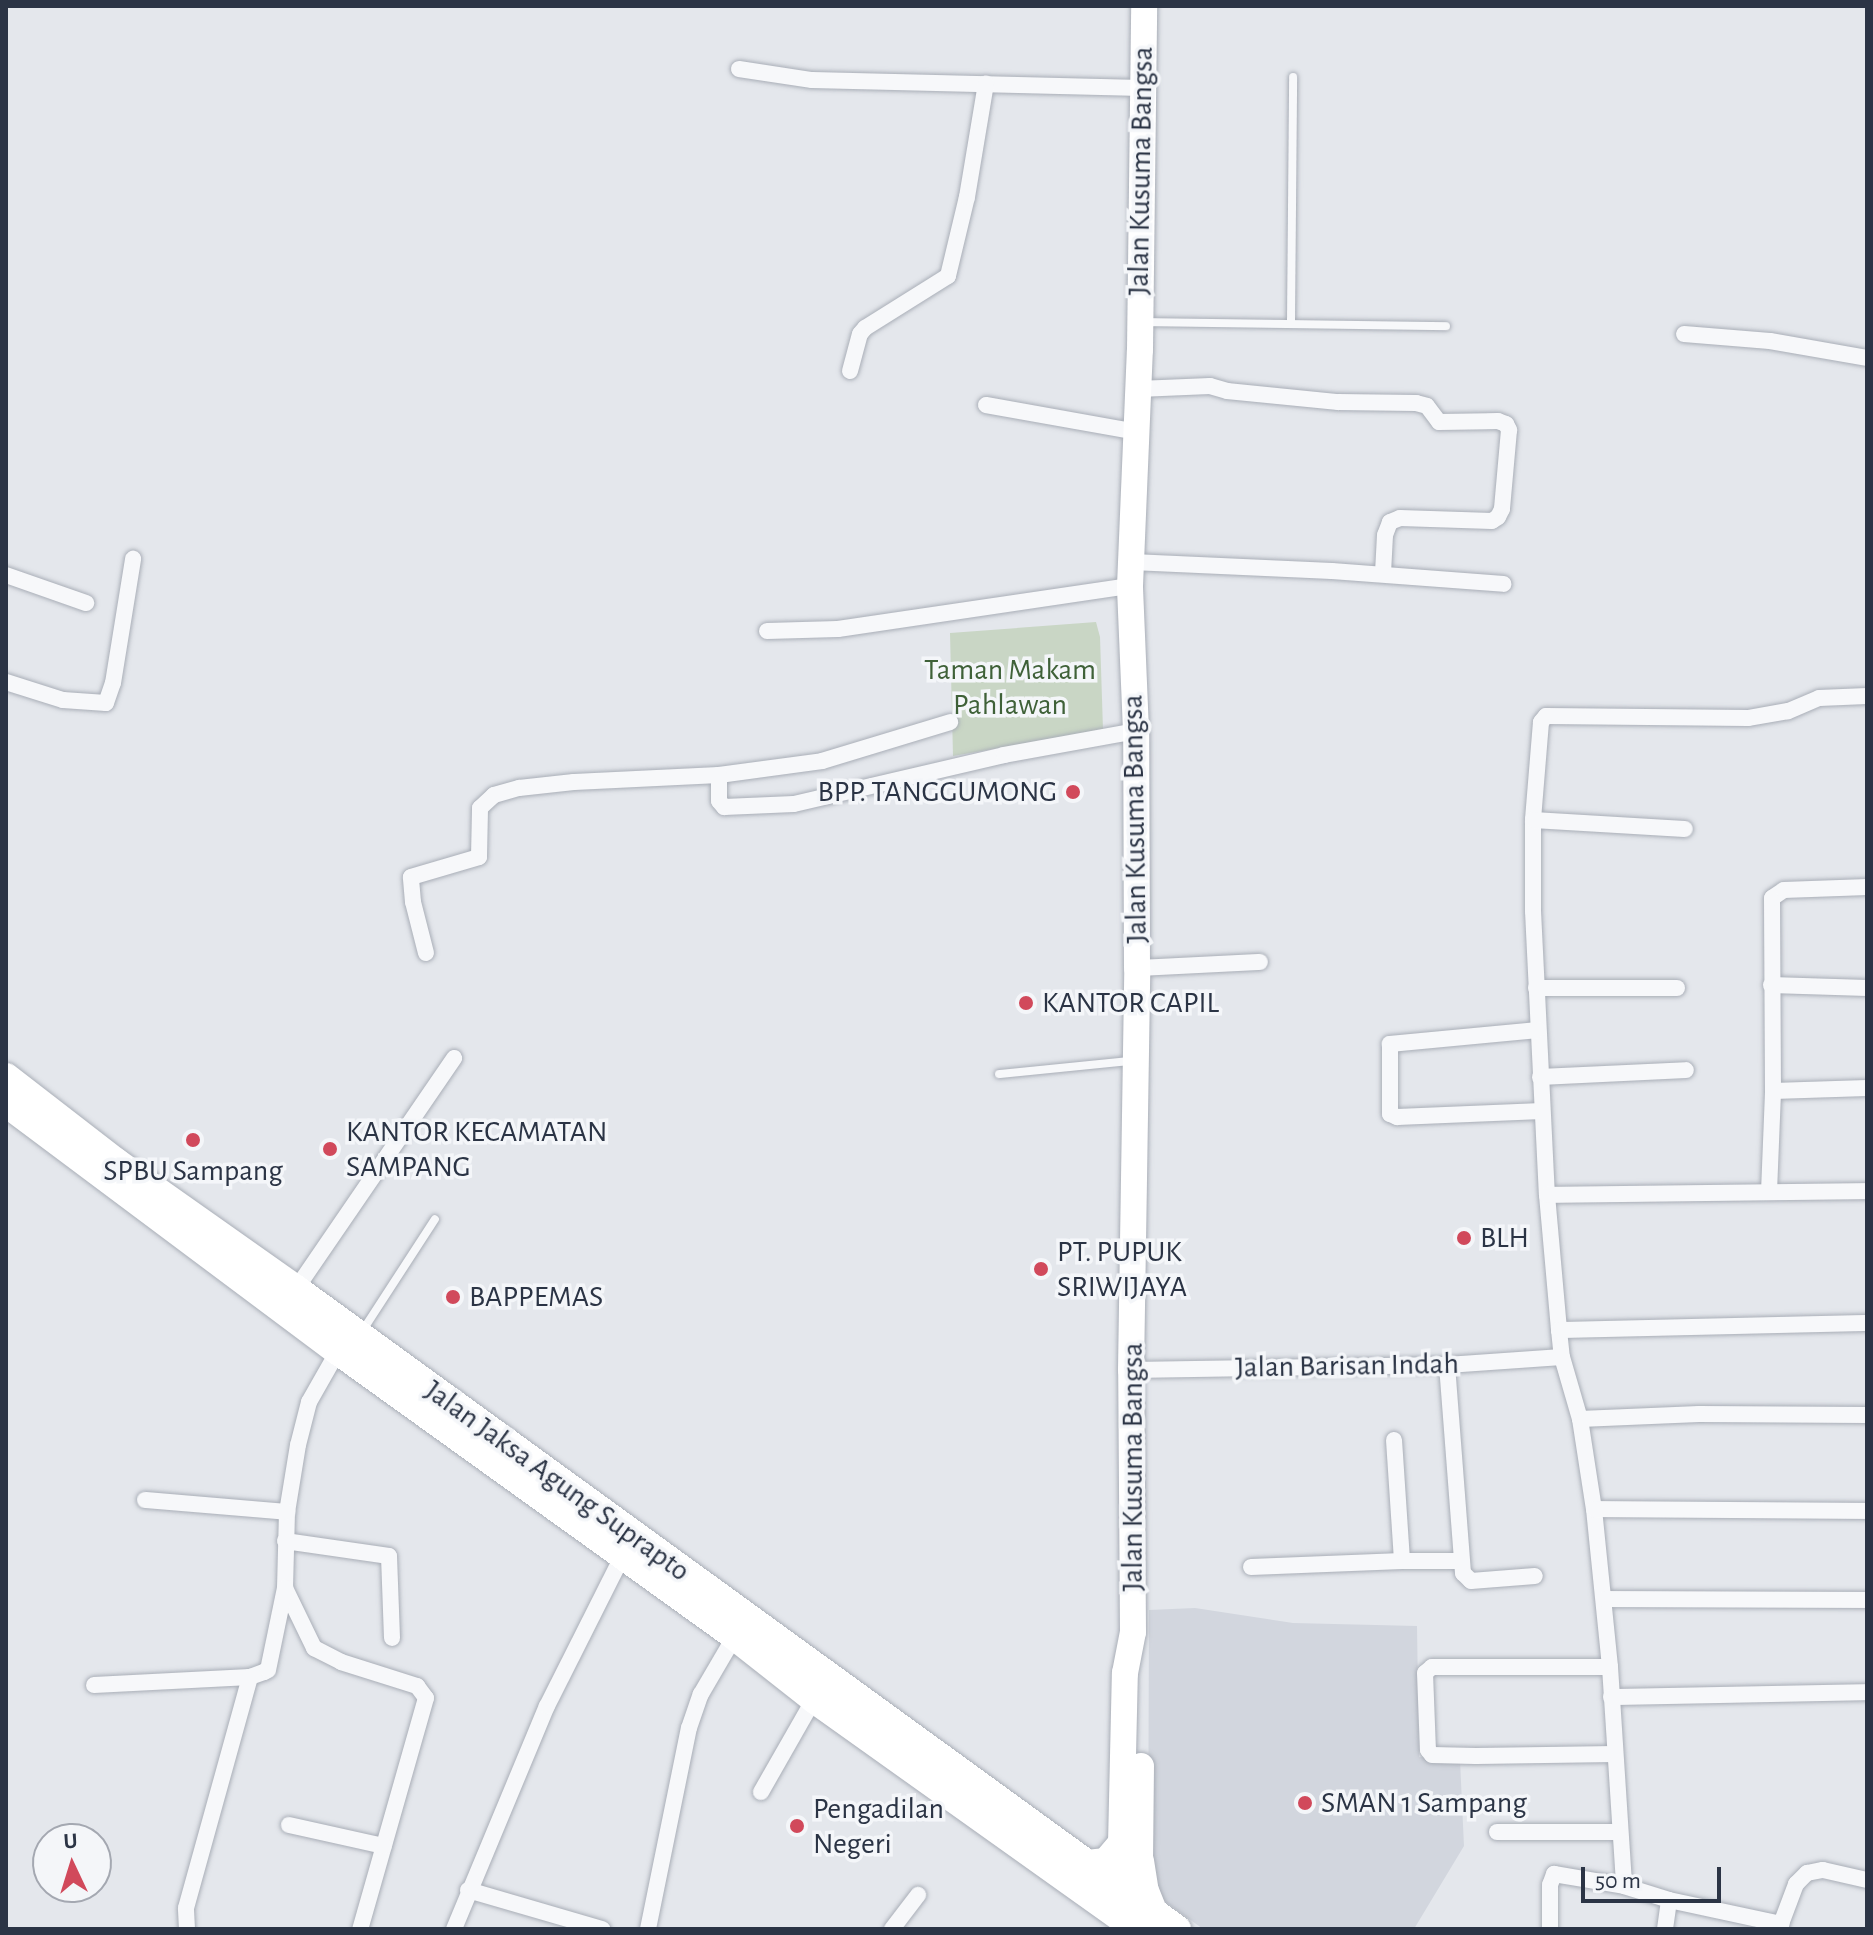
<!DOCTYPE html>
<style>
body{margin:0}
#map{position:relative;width:1873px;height:1935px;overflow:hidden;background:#e4e7ec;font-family:"Alegreya Sans",sans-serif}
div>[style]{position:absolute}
.built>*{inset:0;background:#d2d6de}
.green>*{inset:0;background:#c9d6c5}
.roads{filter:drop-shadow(0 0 2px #a9aeb7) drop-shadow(0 0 2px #a9aeb7)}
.service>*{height:8px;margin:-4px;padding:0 4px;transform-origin:4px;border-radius:4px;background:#f7f8fa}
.minor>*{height:16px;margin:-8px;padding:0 8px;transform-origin:8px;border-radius:8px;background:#f7f8fa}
.primary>*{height:26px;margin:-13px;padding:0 13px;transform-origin:13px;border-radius:13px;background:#fff}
.trunk>*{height:28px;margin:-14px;padding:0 14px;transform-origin:14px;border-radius:14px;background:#fff}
.dots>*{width:22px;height:22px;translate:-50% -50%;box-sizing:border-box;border:4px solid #f4f6f9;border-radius:50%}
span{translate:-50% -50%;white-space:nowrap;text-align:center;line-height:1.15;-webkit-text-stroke:7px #f4f6f9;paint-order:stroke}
.street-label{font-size:30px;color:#2b3445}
.park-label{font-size:30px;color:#3f6138}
.poi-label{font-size:30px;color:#2b3445}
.right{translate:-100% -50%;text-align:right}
.left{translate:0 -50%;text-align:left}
.frame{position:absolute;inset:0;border:8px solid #2b3445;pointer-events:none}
.north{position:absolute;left:32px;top:1823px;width:80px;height:80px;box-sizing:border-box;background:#f4f6f9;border:2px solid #a4a8b1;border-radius:50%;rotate:356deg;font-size:22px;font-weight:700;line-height:32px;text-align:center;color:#2b3445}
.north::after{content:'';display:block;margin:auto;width:28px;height:36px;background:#d1495b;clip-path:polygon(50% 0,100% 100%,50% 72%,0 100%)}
.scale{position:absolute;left:1581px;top:1867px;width:140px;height:36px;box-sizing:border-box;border:4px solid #2b3445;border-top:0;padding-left:10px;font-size:24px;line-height:28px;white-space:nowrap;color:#2b3445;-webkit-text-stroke:6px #f4f6f9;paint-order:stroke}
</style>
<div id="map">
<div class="built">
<div style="clip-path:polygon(1195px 1608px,1293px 1623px,1417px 1626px,1419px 1757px,1460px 1760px,1464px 1846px,1414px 1929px,1203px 1929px,1148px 1889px,1149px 1610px)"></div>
</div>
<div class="green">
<div style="clip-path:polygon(1096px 622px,1100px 637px,1103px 730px,953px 756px,950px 633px)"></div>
</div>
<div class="roads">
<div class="service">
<div style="left:1143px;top:322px;width:303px;rotate:0.8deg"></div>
<div style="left:1291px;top:322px;width:245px;rotate:-89.5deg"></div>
<div style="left:999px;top:1074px;width:132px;rotate:-5.7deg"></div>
<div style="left:363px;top:1330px;width:132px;rotate:-57deg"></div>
</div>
<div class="minor">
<div style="left:739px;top:69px;width:74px;rotate:8.6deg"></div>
<div style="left:812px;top:80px;width:330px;rotate:1.4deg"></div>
<div style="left:1684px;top:334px;width:86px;rotate:4.7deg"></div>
<div style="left:1770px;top:341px;width:98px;rotate:9.9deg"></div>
<div style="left:850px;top:371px;width:38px;rotate:-75deg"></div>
<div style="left:860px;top:334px;width:8px;rotate:-50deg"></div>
<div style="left:865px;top:328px;width:98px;rotate:-32.1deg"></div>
<div style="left:948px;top:276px;width:81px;rotate:-76.5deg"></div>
<div style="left:967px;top:197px;width:115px;rotate:-80.5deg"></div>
<div style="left:1138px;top:389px;width:72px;rotate:-2.4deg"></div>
<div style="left:1210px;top:386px;width:18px;rotate:16deg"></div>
<div style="left:1227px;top:391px;width:112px;rotate:5.7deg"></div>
<div style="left:1338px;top:402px;width:78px;rotate:0.7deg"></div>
<div style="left:1416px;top:403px;width:11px;rotate:15deg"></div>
<div style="left:1427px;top:406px;width:20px;rotate:53deg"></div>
<div style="left:1439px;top:422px;width:59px;rotate:-1deg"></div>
<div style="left:1498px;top:421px;width:9px;rotate:21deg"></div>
<div style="left:1506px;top:424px;width:7px;rotate:63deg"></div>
<div style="left:1509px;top:430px;width:79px;rotate:95.1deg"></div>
<div style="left:1502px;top:509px;width:9px;rotate:117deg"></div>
<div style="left:1498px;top:517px;width:7px;rotate:146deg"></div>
<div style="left:1492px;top:521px;width:92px;rotate:-178.1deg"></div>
<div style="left:1400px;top:518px;width:11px;rotate:158deg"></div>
<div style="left:1390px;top:522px;width:14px;rotate:111deg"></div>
<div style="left:1385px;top:535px;width:39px;rotate:93deg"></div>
<div style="left:986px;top:405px;width:153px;rotate:10.1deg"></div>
<div style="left:1132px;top:562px;width:200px;rotate:2.6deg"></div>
<div style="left:1332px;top:571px;width:172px;rotate:4.3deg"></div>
<div style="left:6px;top:575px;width:85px;rotate:19.3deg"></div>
<div style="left:767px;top:631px;width:71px;rotate:-1.6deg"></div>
<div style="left:838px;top:629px;width:295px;rotate:-8.4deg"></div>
<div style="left:6px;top:682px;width:60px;rotate:17.5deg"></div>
<div style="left:63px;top:700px;width:43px;rotate:4deg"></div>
<div style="left:106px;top:703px;width:21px;rotate:-71deg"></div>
<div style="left:113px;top:683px;width:126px;rotate:-80.8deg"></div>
<div style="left:1867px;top:696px;width:48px;rotate:177.6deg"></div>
<div style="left:1819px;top:698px;width:34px;rotate:157deg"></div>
<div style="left:1788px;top:711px;width:41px;rotate:170.1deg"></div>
<div style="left:1748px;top:718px;width:202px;rotate:-179.4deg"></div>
<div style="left:1546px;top:716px;width:8px;rotate:130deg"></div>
<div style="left:1541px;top:722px;width:98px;rotate:94.7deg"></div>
<div style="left:1533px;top:820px;width:91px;rotate:90deg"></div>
<div style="left:1533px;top:911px;width:284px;rotate:87.2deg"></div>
<div style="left:1547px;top:1195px;width:136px;rotate:84.9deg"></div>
<div style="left:1559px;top:1330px;width:27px;rotate:84deg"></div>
<div style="left:1562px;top:1357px;width:65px;rotate:73.8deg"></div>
<div style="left:1580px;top:1419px;width:91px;rotate:81.2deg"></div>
<div style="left:1594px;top:1509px;width:159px;rotate:84.2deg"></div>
<div style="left:1610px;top:1667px;width:219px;rotate:86.3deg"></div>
<div style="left:1624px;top:1886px;width:47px;rotate:17.3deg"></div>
<div style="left:1669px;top:1900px;width:115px;rotate:12.1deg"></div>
<div style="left:1781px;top:1924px;width:43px;rotate:-69.4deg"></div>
<div style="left:1796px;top:1884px;width:16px;rotate:-45deg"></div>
<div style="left:1807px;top:1873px;width:16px;rotate:-11deg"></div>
<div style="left:1823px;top:1870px;width:45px;rotate:12.8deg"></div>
<div style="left:719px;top:775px;width:104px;rotate:-7.7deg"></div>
<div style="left:822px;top:761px;width:134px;rotate:-16.9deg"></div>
<div style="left:1533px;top:820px;width:152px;rotate:3.4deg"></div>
<div style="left:426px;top:953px;width:53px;rotate:-104.3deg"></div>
<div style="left:413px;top:902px;width:25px;rotate:-95deg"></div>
<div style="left:411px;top:877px;width:71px;rotate:-16.4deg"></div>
<div style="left:479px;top:857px;width:49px;rotate:-88.8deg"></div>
<div style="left:480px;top:808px;width:19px;rotate:-43deg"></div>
<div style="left:494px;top:795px;width:26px;rotate:-16deg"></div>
<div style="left:519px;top:788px;width:55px;rotate:-6.2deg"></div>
<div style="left:574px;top:782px;width:145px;rotate:-2.8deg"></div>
<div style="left:719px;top:775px;width:26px;rotate:90deg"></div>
<div style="left:719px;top:801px;width:8px;rotate:50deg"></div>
<div style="left:724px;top:807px;width:70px;rotate:-2.5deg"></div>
<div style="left:794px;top:804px;width:216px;rotate:-13.1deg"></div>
<div style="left:1004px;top:755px;width:134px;rotate:-10.3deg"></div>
<div style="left:1137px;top:968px;width:123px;rotate:-2.8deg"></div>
<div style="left:1771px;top:985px;width:96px;rotate:1.8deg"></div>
<div style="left:1536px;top:988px;width:141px"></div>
<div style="left:1538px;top:1030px;width:149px;rotate:174.6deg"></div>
<div style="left:1390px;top:1044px;width:70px;rotate:90deg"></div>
<div style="left:1390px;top:1114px;width:8px;rotate:23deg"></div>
<div style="left:1397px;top:1117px;width:145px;rotate:-2.4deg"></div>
<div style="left:1540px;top:1077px;width:146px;rotate:-2.7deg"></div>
<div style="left:1773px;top:1091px;width:94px;rotate:-1.8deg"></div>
<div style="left:1769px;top:1192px;width:101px;rotate:-87.7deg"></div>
<div style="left:1773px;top:1091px;width:193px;rotate:-90.3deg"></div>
<div style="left:1772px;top:898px;width:14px;rotate:-34deg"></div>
<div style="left:1784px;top:890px;width:83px;rotate:-2.1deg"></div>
<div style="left:1547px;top:1195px;width:320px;rotate:-0.7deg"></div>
<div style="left:296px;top:1289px;width:280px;rotate:-55.6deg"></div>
<div style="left:1559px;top:1330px;width:308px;rotate:-1.3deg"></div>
<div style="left:338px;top:1351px;width:59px;rotate:119.6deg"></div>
<div style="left:309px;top:1402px;width:44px;rotate:104.3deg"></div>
<div style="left:298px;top:1445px;width:68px;rotate:99.3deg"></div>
<div style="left:287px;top:1512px;width:76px;rotate:91.5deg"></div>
<div style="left:285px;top:1588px;width:67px;rotate:64.2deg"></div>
<div style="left:314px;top:1648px;width:30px;rotate:27deg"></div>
<div style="left:341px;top:1662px;width:80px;rotate:17.5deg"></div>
<div style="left:417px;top:1686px;width:15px;rotate:53deg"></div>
<div style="left:426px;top:1698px;width:240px;rotate:105.9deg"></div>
<div style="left:1447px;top:1365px;width:209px;rotate:85.6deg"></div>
<div style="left:1463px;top:1573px;width:11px;rotate:45deg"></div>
<div style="left:1471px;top:1581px;width:64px;rotate:-4.5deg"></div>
<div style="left:1131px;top:1370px;width:316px;rotate:-0.9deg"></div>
<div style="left:1447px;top:1365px;width:115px;rotate:-4deg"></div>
<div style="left:1580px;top:1419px;width:119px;rotate:-2.4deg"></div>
<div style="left:1699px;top:1414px;width:168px;rotate:0.3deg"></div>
<div style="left:1394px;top:1440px;width:121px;rotate:86.2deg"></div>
<div style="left:1402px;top:1561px;width:59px"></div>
<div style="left:145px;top:1500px;width:143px;rotate:4.8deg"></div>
<div style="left:1594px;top:1509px;width:273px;rotate:0.4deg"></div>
<div style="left:285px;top:1541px;width:105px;rotate:8.2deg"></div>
<div style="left:389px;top:1556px;width:82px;rotate:87.9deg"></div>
<div style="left:1251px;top:1567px;width:151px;rotate:-2.3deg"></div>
<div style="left:1605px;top:1599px;width:262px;rotate:0.2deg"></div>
<div style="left:1610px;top:1667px;width:178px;rotate:180deg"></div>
<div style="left:1432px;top:1667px;width:9px;rotate:139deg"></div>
<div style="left:1425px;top:1673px;width:77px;rotate:87.8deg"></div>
<div style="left:1428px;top:1750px;width:6px;rotate:51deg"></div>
<div style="left:1432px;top:1755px;width:44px;rotate:1.3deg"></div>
<div style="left:1476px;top:1756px;width:139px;rotate:-0.8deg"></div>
<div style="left:94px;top:1685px;width:156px;rotate:-2.9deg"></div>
<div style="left:250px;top:1677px;width:15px;rotate:-20deg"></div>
<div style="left:264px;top:1672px;width:4px;rotate:-27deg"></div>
<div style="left:268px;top:1670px;width:84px;rotate:-78.3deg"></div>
<div style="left:1611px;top:1697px;width:256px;rotate:-1.1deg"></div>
<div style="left:761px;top:1792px;width:107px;rotate:-60.3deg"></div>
<div style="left:289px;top:1825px;width:97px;rotate:12.5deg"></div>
<div style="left:1497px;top:1832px;width:122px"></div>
<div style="left:468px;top:1890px;width:140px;rotate:16.2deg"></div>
<div style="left:187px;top:1929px;width:21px;rotate:-93deg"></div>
<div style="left:186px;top:1908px;width:240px;rotate:-74.5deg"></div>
<div style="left:454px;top:1929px;width:242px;rotate:-67.4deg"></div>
<div style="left:547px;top:1706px;width:169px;rotate:-63.3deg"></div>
<div style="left:648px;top:1929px;width:205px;rotate:-78.5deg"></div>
<div style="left:689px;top:1728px;width:36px;rotate:-71deg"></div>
<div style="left:701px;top:1694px;width:75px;rotate:-59.7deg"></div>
<div style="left:892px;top:1929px;width:43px;rotate:-52.6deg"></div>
<div style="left:1550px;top:1929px;width:44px;rotate:-90deg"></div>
<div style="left:1550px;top:1885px;width:12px;rotate:-70deg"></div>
<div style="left:1554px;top:1874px;width:71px;rotate:9.7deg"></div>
<div style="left:1665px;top:1929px;width:29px;rotate:-82deg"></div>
</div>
<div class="primary">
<div style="left:1117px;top:1865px;width:21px;rotate:-79deg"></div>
<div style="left:1121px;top:1844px;width:171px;rotate:-88.7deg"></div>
<div style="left:1125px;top:1673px;width:42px;rotate:-79deg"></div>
<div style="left:1133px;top:1632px;width:262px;rotate:-90.4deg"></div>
<div style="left:1131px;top:1370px;width:402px;rotate:-89.1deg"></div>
<div style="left:1137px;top:968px;width:237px;rotate:-90.2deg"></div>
<div style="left:1136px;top:731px;width:145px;rotate:-92.4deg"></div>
<div style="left:1130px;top:586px;width:236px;rotate:-87.6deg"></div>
<div style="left:1140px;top:350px;width:344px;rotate:-89.3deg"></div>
<div style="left:1132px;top:1881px;width:22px;rotate:-68deg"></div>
<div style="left:1140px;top:1861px;width:95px;rotate:-89.4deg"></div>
</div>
<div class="trunk">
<div style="left:6px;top:1077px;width:139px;rotate:37.7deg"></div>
<div style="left:116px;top:1162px;width:220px;rotate:35.2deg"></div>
<div style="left:296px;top:1289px;width:1089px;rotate:36deg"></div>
<div style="left:6px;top:1103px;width:414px;rotate:36.8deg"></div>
<div style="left:338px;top:1351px;width:488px;rotate:35.7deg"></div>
<div style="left:734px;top:1636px;width:102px;rotate:38.2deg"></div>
<div style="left:814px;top:1699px;width:396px;rotate:35.5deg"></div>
<div style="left:1140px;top:1861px;width:30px;rotate:81deg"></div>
<div style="left:1145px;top:1891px;width:24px;rotate:68deg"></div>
<div style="left:1087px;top:1864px;width:19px;rotate:-6deg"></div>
<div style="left:1106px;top:1862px;width:23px;rotate:-50deg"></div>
</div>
</div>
<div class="dots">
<div style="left:1073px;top:792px;background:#d1495b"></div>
<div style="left:1026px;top:1003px;background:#d1495b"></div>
<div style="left:193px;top:1140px;background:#d1495b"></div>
<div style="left:330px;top:1149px;background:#d1495b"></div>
<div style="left:1464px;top:1238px;background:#d1495b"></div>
<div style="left:1041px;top:1269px;background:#d1495b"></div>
<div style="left:453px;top:1297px;background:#d1495b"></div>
<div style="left:1305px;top:1803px;background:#d1495b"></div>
<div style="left:797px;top:1826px;background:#d1495b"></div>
</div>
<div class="street-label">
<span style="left:1141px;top:171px;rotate:-89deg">Jalan Kusuma Bangsa</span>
<span style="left:1135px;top:819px;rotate:-91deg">Jalan Kusuma Bangsa</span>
<span style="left:1347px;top:1366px;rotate:-1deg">Jalan Barisan Indah</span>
<span style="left:1133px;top:1467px;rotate:-90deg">Jalan Kusuma Bangsa</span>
<span style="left:557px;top:1481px;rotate:36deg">Jalan Jaksa Agung Suprapto</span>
</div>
<div class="park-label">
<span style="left:1010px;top:687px">Taman Makam<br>Pahlawan</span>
</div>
<div class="poi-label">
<span class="right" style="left:1057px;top:792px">BPP. TANGGUMONG</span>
<span class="left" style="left:1042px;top:1003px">KANTOR CAPIL</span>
<span class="left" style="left:346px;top:1149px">KANTOR KECAMATAN<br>SAMPANG</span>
<span style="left:193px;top:1171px">SPBU Sampang</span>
<span class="left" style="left:1480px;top:1238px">BLH</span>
<span class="left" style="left:1057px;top:1269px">PT. PUPUK<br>SRIWIJAYA</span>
<span class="left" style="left:469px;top:1297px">BAPPEMAS</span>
<span class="left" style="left:1321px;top:1803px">SMAN 1 Sampang</span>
<span class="left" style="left:813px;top:1826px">Pengadilan<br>Negeri</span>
</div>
<div class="frame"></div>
<div class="north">U</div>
<div class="scale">50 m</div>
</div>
